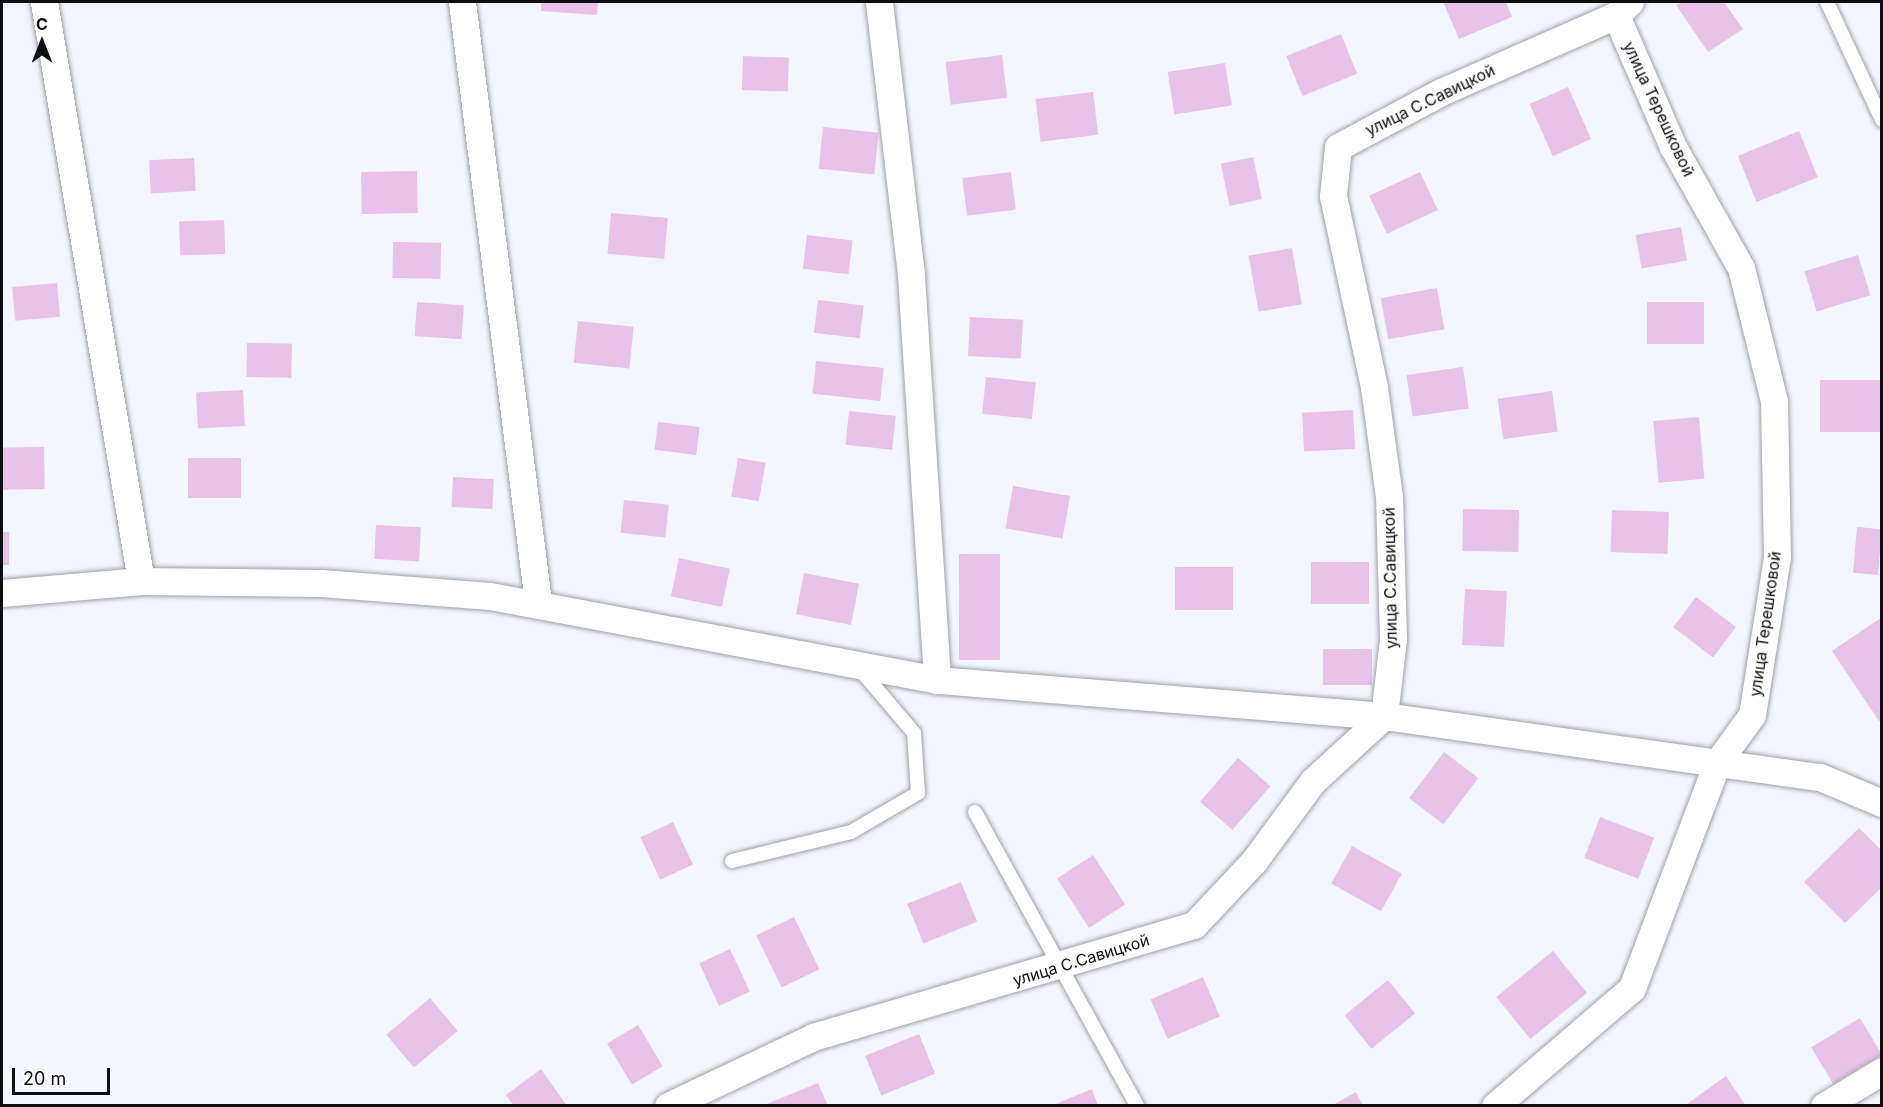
<!DOCTYPE html>
<meta charset="utf-8">
<style>
body{margin:0}
#map{position:relative;width:1883px;height:1107px;overflow:hidden;background:#f3f6fe;font-family:Inter,sans-serif}
div>[style]{position:absolute}
.building>*{inset:0;background:#e8c2e9;transform-origin:0 0}
.roads{filter:drop-shadow(0 0 2px #9da0a9) drop-shadow(0 0 2px #9da0a9)}
.lane>*{height:14px;margin:-7px;padding:0 7px;transform-origin:7px;border-radius:7px;background:#fff}
.street>*{height:27px;margin:-13.5px;padding:0 13.5px;transform-origin:13.5px;border-radius:13.5px;background:#fff}
span{translate:-50% -50%;white-space:nowrap;text-align:center;line-height:1.15;-webkit-text-stroke:4.5px #fff;paint-order:stroke}
.street-label{font-size:16px;color:#0d0e11}
.frame{position:absolute;inset:0;border:3px solid #0d0e11;pointer-events:none}
.north{position:absolute;left:12px;top:12px;width:60px;height:60px;-webkit-text-stroke:4px #fff;paint-order:stroke;rotate:0deg;font-size:16px;font-weight:700;line-height:24px;text-align:center;color:#0d0e11}
.north::after{content:'';display:block;margin:auto;width:21px;height:27px;background:#0d0e11;clip-path:polygon(50% 0,100% 100%,50% 72%,0 100%)}
.scale{position:absolute;left:12px;top:1068px;width:98px;height:27px;box-sizing:border-box;border:3px solid #0d0e11;border-top:0;padding-left:8px;font-size:18px;line-height:21px;white-space:nowrap;color:#0d0e11;-webkit-text-stroke:4px #fff;paint-order:stroke}
</style>
<div id="map">
<div class="building">
<div style="clip-path:polygon(541px 2px,598px 2px,597px 15px,541px 11px)"></div>
<div style="clip-path:polygon(1443px 2px,1506px 2px,1512px 17px,1459px 39px)"></div>
<div style="clip-path:polygon(1682px 2px,1724px 2px,1743px 29px,1708px 52px,1676px 5px)"></div>
<div style="left:1341px;top:34px;width:43px;height:59px;rotate:68deg"></div>
<div style="left:1002px;top:55px;width:43px;height:57px;rotate:83deg"></div>
<div style="left:743px;top:56px;width:46px;height:34px;rotate:2deg"></div>
<div style="left:1225px;top:63px;width:43px;height:58px;rotate:81deg"></div>
<div style="left:1568px;top:87px;width:57px;height:42px;rotate:66deg"></div>
<div style="left:1093px;top:92px;width:43px;height:58px;rotate:83deg"></div>
<div style="left:823px;top:127px;width:56px;height:42px;rotate:6deg"></div>
<div style="left:1799px;top:131px;width:50px;height:66px;rotate:68deg"></div>
<div style="left:1253px;top:157px;width:43px;height:33px;rotate:78deg"></div>
<div style="left:194px;top:158px;width:33px;height:45px;rotate:87deg"></div>
<div style="left:417px;top:171px;width:42px;height:56px;rotate:89deg"></div>
<div style="left:1011px;top:172px;width:38px;height:49px;rotate:83deg"></div>
<div style="left:1420px;top:172px;width:42px;height:56px;rotate:65deg"></div>
<div style="left:611px;top:213px;width:57px;height:41px;rotate:5deg"></div>
<div style="left:224px;top:220px;width:34px;height:45px;rotate:88deg"></div>
<div style="left:1681px;top:227px;width:34px;height:46px;rotate:80deg"></div>
<div style="left:807px;top:235px;width:46px;height:34px;rotate:7deg"></div>
<div style="left:393px;top:242px;width:48px;height:36px;rotate:1deg"></div>
<div style="left:1292px;top:248px;width:57px;height:44px;rotate:80deg"></div>
<div style="left:1858px;top:255px;width:42px;height:56px;rotate:73deg"></div>
<div style="left:57px;top:283px;width:34px;height:45px;rotate:85deg"></div>
<div style="left:1437px;top:288px;width:42px;height:57px;rotate:80deg"></div>
<div style="left:818px;top:300px;width:46px;height:33px;rotate:7deg"></div>
<div style="left:417px;top:302px;width:47px;height:34px;rotate:4deg"></div>
<div style="left:1704px;top:302px;width:42px;height:57px;rotate:90deg"></div>
<div style="left:970px;top:317px;width:53px;height:39px;rotate:3deg"></div>
<div style="left:578px;top:321px;width:56px;height:42px;rotate:6deg"></div>
<div style="left:247px;top:343px;width:45px;height:34px;rotate:1deg"></div>
<div style="left:816px;top:361px;width:68px;height:33px;rotate:6deg"></div>
<div style="left:1463px;top:367px;width:42px;height:57px;rotate:82deg"></div>
<div style="left:986px;top:377px;width:50px;height:37px;rotate:6deg"></div>
<div style="left:1882px;top:380px;width:52px;height:62px;rotate:90deg"></div>
<div style="left:243px;top:390px;width:36px;height:47px;rotate:87deg"></div>
<div style="left:1552px;top:391px;width:41px;height:55px;rotate:82deg"></div>
<div style="left:1353px;top:410px;width:39px;height:51px;rotate:87deg"></div>
<div style="left:849px;top:411px;width:47px;height:34px;rotate:6deg"></div>
<div style="left:1699px;top:417px;width:62px;height:46px;rotate:85deg"></div>
<div style="left:658px;top:422px;width:42px;height:28px;rotate:7deg"></div>
<div style="left:44px;top:447px;width:42px;height:42px;rotate:89deg"></div>
<div style="left:241px;top:458px;width:40px;height:53px;rotate:90deg"></div>
<div style="left:738px;top:458px;width:28px;height:39px;rotate:10deg"></div>
<div style="left:453px;top:477px;width:41px;height:30px;rotate:3deg"></div>
<div style="left:1013px;top:486px;width:58px;height:43px;rotate:10deg"></div>
<div style="left:624px;top:500px;width:45px;height:33px;rotate:6deg"></div>
<div style="left:1463px;top:509px;width:56px;height:42px;rotate:1deg"></div>
<div style="left:1612px;top:510px;width:57px;height:42px;rotate:2deg"></div>
<div style="left:376px;top:525px;width:45px;height:34px;rotate:3deg"></div>
<div style="left:1857px;top:527px;width:25px;height:46px;rotate:5deg"></div>
<div style="left:2px;top:532px;width:7px;height:33px"></div>
<div style="left:959px;top:554px;width:41px;height:106px"></div>
<div style="left:679px;top:558px;width:52px;height:39px;rotate:12deg"></div>
<div style="left:1311px;top:562px;width:58px;height:42px"></div>
<div style="left:1175px;top:567px;width:58px;height:43px"></div>
<div style="left:804px;top:573px;width:56px;height:42px;rotate:11deg"></div>
<div style="left:1465px;top:589px;width:42px;height:56px;rotate:3deg"></div>
<div style="left:1696px;top:597px;width:50px;height:38px;rotate:37deg"></div>
<div style="clip-path:polygon(1882px 617px,1882px 719px,1879px 721px,1832px 651px)"></div>
<div style="left:1323px;top:649px;width:49px;height:36px"></div>
<div style="left:1444px;top:752px;width:43px;height:58px;rotate:37deg"></div>
<div style="left:1238px;top:758px;width:43px;height:58px;rotate:41deg"></div>
<div style="left:1600px;top:817px;width:58px;height:44px;rotate:21deg"></div>
<div style="left:673px;top:822px;width:47px;height:36px;rotate:65deg"></div>
<div style="clip-path:polygon(1859px 828px,1882px 851px,1882px 887px,1845px 923px,1804px 882px)"></div>
<div style="left:1352px;top:846px;width:57px;height:43px;rotate:29deg"></div>
<div style="left:1093px;top:855px;width:59px;height:43px;rotate:57deg"></div>
<div style="left:961px;top:882px;width:43px;height:58px;rotate:68deg"></div>
<div style="left:794px;top:917px;width:58px;height:42px;rotate:64deg"></div>
<div style="left:730px;top:949px;width:47px;height:34px;rotate:65deg"></div>
<div style="left:1553px;top:951px;width:54px;height:73px;rotate:51deg"></div>
<div style="left:1203px;top:977px;width:43px;height:57px;rotate:67deg"></div>
<div style="left:1388px;top:980px;width:43px;height:56px;rotate:51deg"></div>
<div style="left:430px;top:998px;width:43px;height:57px;rotate:50deg"></div>
<div style="left:1860px;top:1018px;width:43px;height:57px;rotate:59deg"></div>
<div style="left:638px;top:1025px;width:48px;height:36px;rotate:59deg"></div>
<div style="left:919px;top:1034px;width:43px;height:58px;rotate:68deg"></div>
<div style="clip-path:polygon(541px 1069px,567px 1106px,514px 1106px,506px 1095px)"></div>
<div style="clip-path:polygon(1726px 1076px,1746px 1106px,1684px 1106px)"></div>
<div style="clip-path:polygon(818px 1083px,828px 1106px,764px 1106px,764px 1105px)"></div>
<div style="clip-path:polygon(1092px 1089px,1098px 1106px,1053px 1106px,1053px 1105px)"></div>
<div style="clip-path:polygon(1356px 1092px,1363px 1106px,1331px 1106px)"></div>
</div>
<div class="roads">
<div class="lane">
<div style="left:1827px;top:2px;width:130px;rotate:65deg"></div>
<div style="left:975px;top:812px;width:336px;rotate:61.1deg"></div>
<div style="left:732px;top:861px;width:122px;rotate:-13.7deg"></div>
<div style="left:851px;top:832px;width:78px;rotate:-30.2deg"></div>
<div style="left:918px;top:793px;width:60px;rotate:-93.8deg"></div>
<div style="left:914px;top:733px;width:87px;rotate:-130.3deg"></div>
</div>
<div class="street">
<div style="left:44px;top:2px;width:587px;rotate:80.49deg"></div>
<div style="left:462px;top:2px;width:605px;rotate:82.78deg"></div>
<div style="left:879px;top:2px;width:276px;rotate:83.3deg"></div>
<div style="left:911px;top:276px;width:405px;rotate:86.3deg"></div>
<div style="left:2px;top:593px;width:140px;rotate:-4.9deg"></div>
<div style="left:141px;top:581px;width:180px;rotate:0.6deg"></div>
<div style="left:321px;top:583px;width:169px;rotate:4.4deg"></div>
<div style="left:490px;top:596px;width:455px;rotate:10.6deg"></div>
<div style="left:937px;top:680px;width:448px;rotate:4.6deg"></div>
<div style="left:1384px;top:716px;width:440px;rotate:8deg"></div>
<div style="left:1820px;top:777px;width:67px;rotate:22.8deg"></div>
<div style="left:668px;top:1106px;width:161px;rotate:-25.4deg"></div>
<div style="left:813px;top:1037px;width:397px;rotate:-16.4deg"></div>
<div style="left:1194px;top:925px;width:88px;rotate:-46.8deg"></div>
<div style="left:1254px;top:861px;width:99px;rotate:-53.6deg"></div>
<div style="left:1313px;top:781px;width:96px;rotate:-42.5deg"></div>
<div style="left:1384px;top:716px;width:78px;rotate:-83.3deg"></div>
<div style="left:1393px;top:639px;width:142px;rotate:-91.6deg"></div>
<div style="left:1389px;top:497px;width:111px;rotate:-97.8deg"></div>
<div style="left:1374px;top:387px;width:195px;rotate:-102.1deg"></div>
<div style="left:1333px;top:196px;width:49px;rotate:-84.2deg"></div>
<div style="left:1338px;top:147px;width:117px;rotate:-28.1deg"></div>
<div style="left:1441px;top:92px;width:191px;rotate:-23.7deg"></div>
<div style="left:1616px;top:15px;width:19px;rotate:-43deg"></div>
<div style="left:1495px;top:1106px;width:181px;rotate:-40.7deg"></div>
<div style="left:1632px;top:988px;width:241px;rotate:-69.3deg"></div>
<div style="left:1717px;top:763px;width:59px;rotate:-53.9deg"></div>
<div style="left:1752px;top:715px;width:160px;rotate:-81deg"></div>
<div style="left:1777px;top:557px;width:156px;rotate:-91.1deg"></div>
<div style="left:1774px;top:401px;width:137px;rotate:-103.9deg"></div>
<div style="left:1741px;top:268px;width:139px;rotate:-119.3deg"></div>
<div style="left:1673px;top:147px;width:144px;rotate:-113.4deg"></div>
<div style="left:1824px;top:1106px;width:68px;rotate:-31.1deg"></div>
</div>
</div>
<div class="street-label">
<span style="left:1430px;top:100px;rotate:-26deg">улица С.Савицкой</span>
<span style="left:1659px;top:109px;rotate:65deg">улица Терешковой</span>
<span style="left:1390px;top:578px;rotate:-91deg">улица С.Савицкой</span>
<span style="left:1765px;top:624px;rotate:-82deg">улица Терешковой</span>
<span style="left:1081px;top:960px;rotate:-17deg">улица С.Савицкой</span>
</div>
<div class="frame"></div>
<div class="north">С</div>
<div class="scale">20 m</div>
</div>
